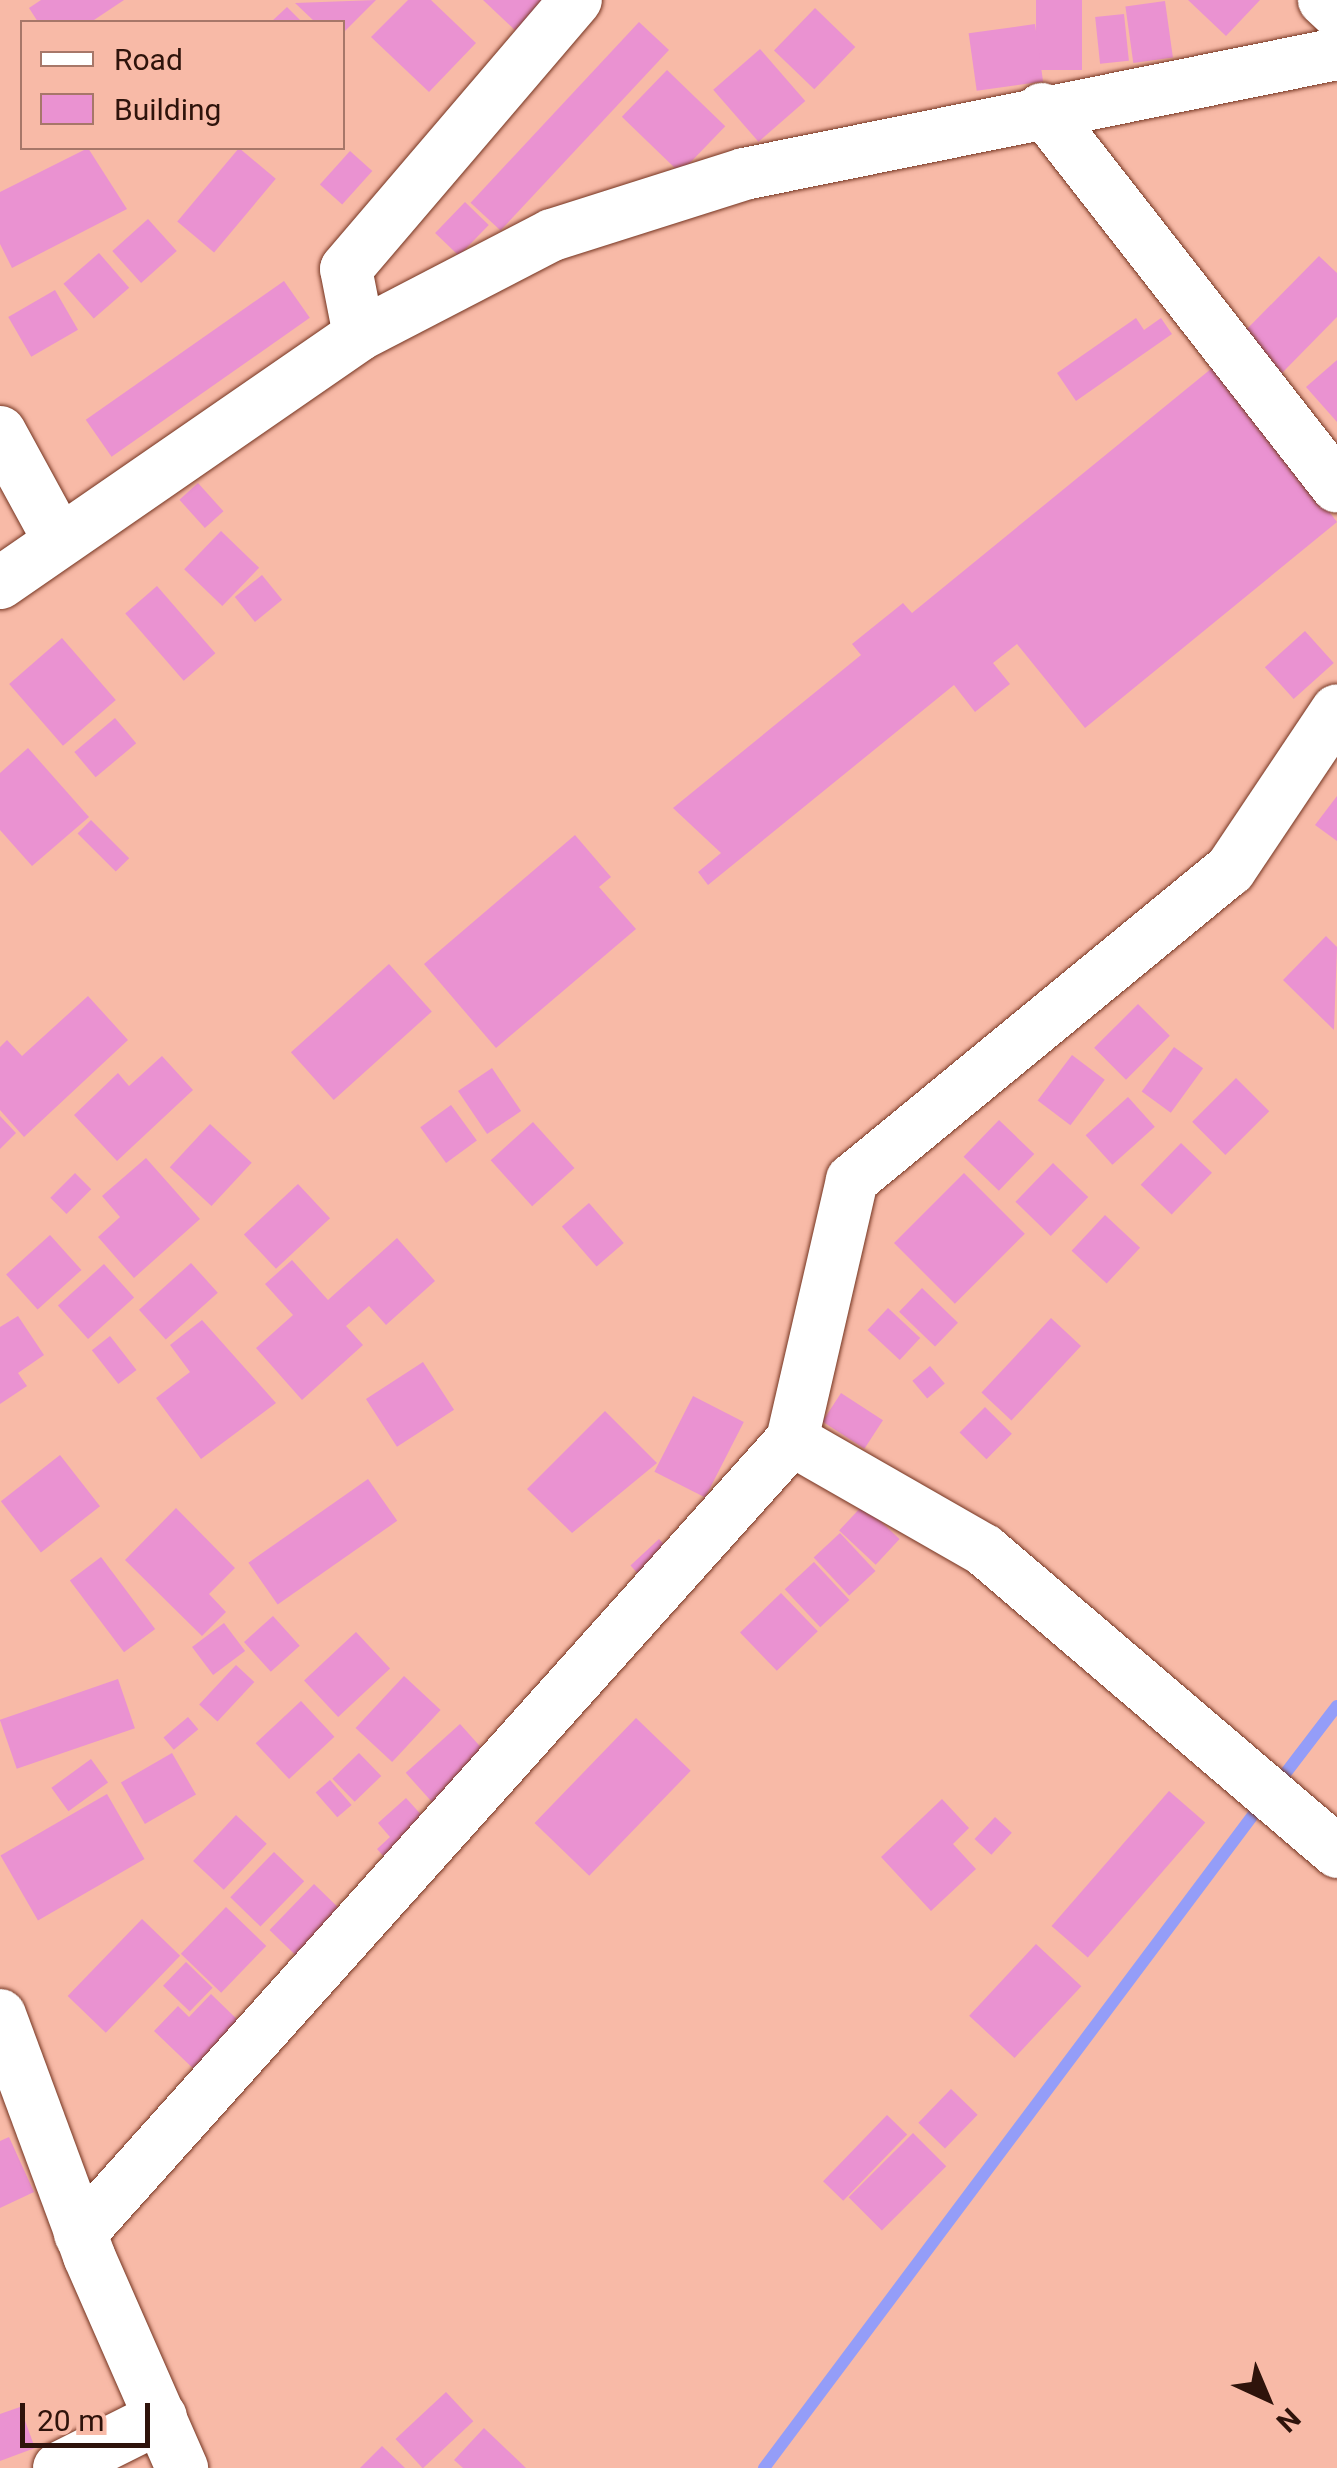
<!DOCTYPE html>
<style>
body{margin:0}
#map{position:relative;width:1337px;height:2468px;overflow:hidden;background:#f8baa7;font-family:Roboto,sans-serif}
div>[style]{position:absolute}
.stream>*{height:12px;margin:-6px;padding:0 6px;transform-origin:6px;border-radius:6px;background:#949df8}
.building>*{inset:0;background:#ea92d1;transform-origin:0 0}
.roads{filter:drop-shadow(0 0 2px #743420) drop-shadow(0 0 2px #743420)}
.minor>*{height:52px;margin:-26px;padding:0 26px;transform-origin:26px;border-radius:26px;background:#fff}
span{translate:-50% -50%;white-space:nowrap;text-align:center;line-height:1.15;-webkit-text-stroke:8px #f8baa7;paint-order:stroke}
.legend{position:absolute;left:20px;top:20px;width:325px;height:130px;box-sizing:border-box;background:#f8baa7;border:2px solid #a77769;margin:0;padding:12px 18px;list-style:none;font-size:30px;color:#2e130b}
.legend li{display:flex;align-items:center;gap:20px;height:50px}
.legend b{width:50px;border:2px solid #a77769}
.north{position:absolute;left:1217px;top:2348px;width:100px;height:100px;-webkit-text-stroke:8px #f8baa7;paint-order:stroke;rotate:136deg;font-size:28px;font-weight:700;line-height:40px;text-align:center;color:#2e130b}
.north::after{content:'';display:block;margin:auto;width:35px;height:45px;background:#2e130b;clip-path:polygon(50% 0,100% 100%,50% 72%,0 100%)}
.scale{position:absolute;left:20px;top:2403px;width:130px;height:45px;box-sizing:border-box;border:5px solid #2e130b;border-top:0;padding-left:12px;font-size:30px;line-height:35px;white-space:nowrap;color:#2e130b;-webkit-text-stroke:8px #f8baa7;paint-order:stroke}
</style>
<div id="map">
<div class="stream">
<div style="left:1275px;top:1787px;width:102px;rotate:-52.6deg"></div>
<div style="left:764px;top:2468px;width:831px;rotate:-53.17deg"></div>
</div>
<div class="building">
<div style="clip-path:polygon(41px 0,124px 0,91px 22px,38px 22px,29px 8px)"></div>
<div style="clip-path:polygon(376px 0,342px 34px,342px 22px,315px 22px,295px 3px)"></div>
<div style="clip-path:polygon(408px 0,431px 0,476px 43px,429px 92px,371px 37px)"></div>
<div style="clip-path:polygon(483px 0,552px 0,519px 34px)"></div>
<div style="left:1036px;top:0;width:46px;height:70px"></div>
<div style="clip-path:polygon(1188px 0,1260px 0,1226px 36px)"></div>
<div style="left:1165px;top:1px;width:57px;height:40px;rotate:82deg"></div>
<div style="clip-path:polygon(287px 7px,302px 22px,271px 22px)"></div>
<div style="left:815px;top:8px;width:56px;height:59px;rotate:44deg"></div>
<div style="left:1124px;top:14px;width:47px;height:29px;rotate:84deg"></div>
<div style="left:639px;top:22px;width:41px;height:247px;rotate:43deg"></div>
<div style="left:1035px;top:24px;width:58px;height:67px;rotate:82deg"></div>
<div style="left:760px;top:49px;width:69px;height:62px;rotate:49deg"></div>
<div style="left:667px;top:70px;width:81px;height:65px;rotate:44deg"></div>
<div style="clip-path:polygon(88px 148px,127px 209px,12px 268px,0 244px,0 192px)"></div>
<div style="left:239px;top:148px;width:48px;height:96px;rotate:40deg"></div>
<div style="left:350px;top:151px;width:30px;height:45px;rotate:42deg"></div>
<div style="left:465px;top:202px;width:33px;height:43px;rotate:44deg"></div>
<div style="left:148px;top:219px;width:43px;height:48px;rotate:48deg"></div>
<div style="left:99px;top:253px;width:46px;height:47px;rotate:49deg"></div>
<div style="clip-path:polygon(1319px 256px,1337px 273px,1337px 317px,1282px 373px,1242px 334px)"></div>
<div style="left:284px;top:281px;width:45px;height:242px;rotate:55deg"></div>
<div style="left:55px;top:290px;width:46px;height:54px;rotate:60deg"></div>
<div style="clip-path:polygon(1136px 318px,1144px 330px,1161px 318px,1172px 334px,1076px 401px,1057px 373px)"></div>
<div style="clip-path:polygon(1337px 360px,1337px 422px,1306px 387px)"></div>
<div style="clip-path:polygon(1217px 364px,1337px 522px,1085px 728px,1017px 644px,993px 663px,1010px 684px,975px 712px,954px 685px,708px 885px,698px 872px,721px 853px,673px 808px,861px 655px,852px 644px,903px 603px,912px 613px)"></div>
<div style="left:198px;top:483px;width:38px;height:25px;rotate:48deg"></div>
<div style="left:221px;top:531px;width:53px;height:53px;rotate:44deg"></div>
<div style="left:262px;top:575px;width:32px;height:35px;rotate:51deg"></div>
<div style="left:157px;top:586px;width:89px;height:42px;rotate:49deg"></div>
<div style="left:1305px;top:631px;width:43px;height:54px;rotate:48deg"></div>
<div style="left:62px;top:638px;width:82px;height:70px;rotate:49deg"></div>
<div style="left:115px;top:718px;width:33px;height:53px;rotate:50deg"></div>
<div style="clip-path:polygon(28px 748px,89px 817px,32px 866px,0 830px,0 773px)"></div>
<div style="clip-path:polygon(1337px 796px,1337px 841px,1315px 825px)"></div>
<div style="left:91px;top:820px;width:54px;height:19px;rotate:45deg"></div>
<div style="clip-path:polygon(575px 835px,611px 877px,599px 887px,636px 929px,496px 1048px,424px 964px)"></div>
<div style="clip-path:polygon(1326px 936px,1337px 947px,1334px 1030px,1283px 980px)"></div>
<div style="left:389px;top:964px;width:64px;height:132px;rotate:48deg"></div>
<div style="clip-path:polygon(88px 996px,128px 1040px,24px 1137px,0 1110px,0 1047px,7px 1040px,22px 1056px)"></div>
<div style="left:1138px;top:1004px;width:45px;height:62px;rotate:45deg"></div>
<div style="left:1174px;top:1047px;width:36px;height:55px;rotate:36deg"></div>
<div style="left:1072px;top:1055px;width:41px;height:57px;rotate:37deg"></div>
<div style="clip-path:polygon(162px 1056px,193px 1090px,117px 1161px,74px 1115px,118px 1073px,129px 1086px)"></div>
<div style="left:492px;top:1068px;width:52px;height:41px;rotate:56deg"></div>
<div style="left:1236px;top:1078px;width:47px;height:62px;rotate:45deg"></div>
<div style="left:1128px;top:1097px;width:40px;height:57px;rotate:48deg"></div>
<div style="left:451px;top:1105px;width:44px;height:38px;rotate:54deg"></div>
<div style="clip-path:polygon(0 1116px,16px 1133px,0 1149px)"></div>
<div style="left:999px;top:1120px;width:49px;height:51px;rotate:44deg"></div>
<div style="left:533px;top:1122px;width:62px;height:57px;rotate:48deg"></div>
<div style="left:210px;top:1124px;width:57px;height:59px;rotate:43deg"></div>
<div style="left:1181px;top:1143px;width:43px;height:58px;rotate:44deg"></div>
<div style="clip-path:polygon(146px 1158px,200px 1219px,134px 1278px,98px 1237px,120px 1217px,102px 1196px)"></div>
<div style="left:1053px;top:1163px;width:49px;height:54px;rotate:44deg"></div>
<div style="left:75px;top:1173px;width:23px;height:35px;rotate:45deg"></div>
<div style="left:964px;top:1173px;width:86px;height:99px;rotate:45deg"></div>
<div style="left:298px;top:1184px;width:47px;height:74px;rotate:47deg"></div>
<div style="left:589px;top:1203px;width:53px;height:36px;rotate:49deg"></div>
<div style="left:1105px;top:1215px;width:48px;height:49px;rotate:43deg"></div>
<div style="left:50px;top:1235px;width:47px;height:59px;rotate:48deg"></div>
<div style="clip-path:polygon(397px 1238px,435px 1281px,386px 1325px,369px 1306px,346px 1326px,363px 1345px,302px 1400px,256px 1348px,293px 1315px,265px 1284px,292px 1260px,328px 1300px)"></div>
<div style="left:191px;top:1263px;width:40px;height:70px;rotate:48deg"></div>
<div style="left:104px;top:1264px;width:45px;height:62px;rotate:48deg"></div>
<div style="left:922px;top:1288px;width:50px;height:33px;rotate:44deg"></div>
<div style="left:888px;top:1308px;width:44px;height:30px;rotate:43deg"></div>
<div style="clip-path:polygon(18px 1316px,44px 1355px,18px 1373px,27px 1386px,0 1404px,0 1327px)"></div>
<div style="left:1051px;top:1318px;width:41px;height:102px;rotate:43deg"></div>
<div style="clip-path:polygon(202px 1320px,276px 1403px,201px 1459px,156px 1398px,190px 1372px,170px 1345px)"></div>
<div style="left:110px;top:1336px;width:43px;height:23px;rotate:52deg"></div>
<div style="left:423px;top:1362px;width:57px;height:68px;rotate:57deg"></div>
<div style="left:930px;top:1366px;width:23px;height:23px;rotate:50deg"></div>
<div style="left:841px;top:1393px;width:50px;height:34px;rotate:33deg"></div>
<div style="left:693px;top:1396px;width:57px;height:85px;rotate:27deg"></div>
<div style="left:985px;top:1407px;width:38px;height:36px;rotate:45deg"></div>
<div style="clip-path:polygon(605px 1411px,657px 1463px,572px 1533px,527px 1489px)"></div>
<div style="left:60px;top:1455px;width:65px;height:75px;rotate:52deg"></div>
<div style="left:368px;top:1479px;width:51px;height:146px;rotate:55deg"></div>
<div style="left:863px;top:1505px;width:50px;height:35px;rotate:43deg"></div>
<div style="clip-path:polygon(176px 1508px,235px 1568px,209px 1594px,226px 1612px,202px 1636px,125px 1560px)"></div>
<div style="left:840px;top:1533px;width:52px;height:36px;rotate:47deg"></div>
<div style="left:659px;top:1539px;width:23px;height:39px;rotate:47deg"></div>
<div style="left:101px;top:1557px;width:90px;height:39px;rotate:53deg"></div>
<div style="left:814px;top:1562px;width:52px;height:40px;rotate:47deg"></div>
<div style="left:781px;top:1593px;width:53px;height:57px;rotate:46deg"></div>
<div style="left:273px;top:1616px;width:40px;height:39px;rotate:48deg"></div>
<div style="left:224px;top:1623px;width:35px;height:40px;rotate:53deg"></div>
<div style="left:356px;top:1632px;width:50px;height:71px;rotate:47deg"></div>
<div style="left:236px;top:1665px;width:25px;height:54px;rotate:43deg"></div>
<div style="left:404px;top:1676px;width:50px;height:71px;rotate:43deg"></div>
<div style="left:118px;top:1679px;width:52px;height:125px;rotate:71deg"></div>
<div style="left:301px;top:1701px;width:49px;height:62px;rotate:47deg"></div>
<div style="left:188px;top:1717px;width:16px;height:32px;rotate:50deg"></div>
<div style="left:636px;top:1718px;width:76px;height:146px;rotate:44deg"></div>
<div style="left:460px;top:1724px;width:47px;height:73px;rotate:48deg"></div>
<div style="left:172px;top:1753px;width:48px;height:59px;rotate:60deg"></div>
<div style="left:359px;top:1753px;width:32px;height:37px;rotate:46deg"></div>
<div style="left:91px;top:1759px;width:29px;height:49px;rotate:54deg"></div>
<div style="left:330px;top:1780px;width:33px;height:19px;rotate:49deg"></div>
<div style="left:1169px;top:1791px;width:48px;height:179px;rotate:41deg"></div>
<div style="left:107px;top:1794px;width:75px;height:123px;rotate:60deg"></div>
<div style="clip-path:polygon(406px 1798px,426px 1820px,385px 1858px,377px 1849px,390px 1837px,378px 1823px)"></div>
<div style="clip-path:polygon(942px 1799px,969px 1828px,953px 1844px,976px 1869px,931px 1911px,881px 1857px)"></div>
<div style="left:236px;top:1815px;width:42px;height:63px;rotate:43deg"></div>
<div style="left:995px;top:1817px;width:23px;height:30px;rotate:43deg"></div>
<div style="left:274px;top:1852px;width:42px;height:63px;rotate:44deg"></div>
<div style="left:314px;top:1884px;width:42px;height:64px;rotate:44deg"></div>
<div style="left:226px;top:1907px;width:56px;height:65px;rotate:44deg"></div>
<div style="left:142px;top:1919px;width:53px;height:107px;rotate:44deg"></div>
<div style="left:1036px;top:1944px;width:62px;height:98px;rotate:43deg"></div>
<div style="left:186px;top:1962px;width:37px;height:33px;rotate:44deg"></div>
<div style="clip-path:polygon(211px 1994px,247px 2029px,201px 2076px,154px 2031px,178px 2006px,189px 2017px)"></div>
<div style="left:951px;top:2089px;width:37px;height:47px;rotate:44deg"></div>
<div style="left:887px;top:2115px;width:28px;height:92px;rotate:44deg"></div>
<div style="left:913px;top:2133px;width:47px;height:91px;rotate:45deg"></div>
<div style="clip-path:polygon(9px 2137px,34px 2192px,0 2208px,0 2141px)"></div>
<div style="left:446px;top:2392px;width:40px;height:69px;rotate:47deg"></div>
<div style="clip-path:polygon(20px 2407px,35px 2448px,0 2461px,0 2414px)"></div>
<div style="clip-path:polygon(484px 2428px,526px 2468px,463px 2468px,454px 2460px)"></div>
<div style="clip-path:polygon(382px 2446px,405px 2468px,360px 2468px)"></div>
</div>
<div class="roads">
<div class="minor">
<div style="left:1324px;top:0;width:18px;rotate:43deg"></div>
<div style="left:1042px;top:109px;width:479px;rotate:52deg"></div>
<div style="left:359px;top:335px;width:67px;rotate:-101.1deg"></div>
<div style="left:346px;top:269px;width:354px;rotate:-49.5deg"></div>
<div style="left:0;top:432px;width:123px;rotate:61.4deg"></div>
<div style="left:0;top:583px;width:436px;rotate:-34.6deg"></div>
<div style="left:359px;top:335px;width:217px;rotate:-27.4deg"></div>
<div style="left:552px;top:235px;width:201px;rotate:-17.6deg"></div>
<div style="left:744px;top:174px;width:605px;rotate:-11.44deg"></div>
<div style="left:792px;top:1440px;width:267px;rotate:-77deg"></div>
<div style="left:852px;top:1180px;width:489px;rotate:-39.4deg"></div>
<div style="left:1230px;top:870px;width:192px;rotate:-56.2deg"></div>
<div style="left:0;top:2015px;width:257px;rotate:69.7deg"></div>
<div style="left:89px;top:2256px;width:232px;rotate:66.3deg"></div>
<div style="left:80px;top:2234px;width:1066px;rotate:-48.12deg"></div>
<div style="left:792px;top:1440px;width:221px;rotate:29.8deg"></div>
<div style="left:984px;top:1550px;width:465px;rotate:40.5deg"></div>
<div style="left:59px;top:2468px;width:114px;rotate:-26.6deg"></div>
</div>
</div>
<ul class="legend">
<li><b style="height:12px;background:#fff"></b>Road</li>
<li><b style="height:28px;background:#ea92d1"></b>Building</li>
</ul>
<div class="north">N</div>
<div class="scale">20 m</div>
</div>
